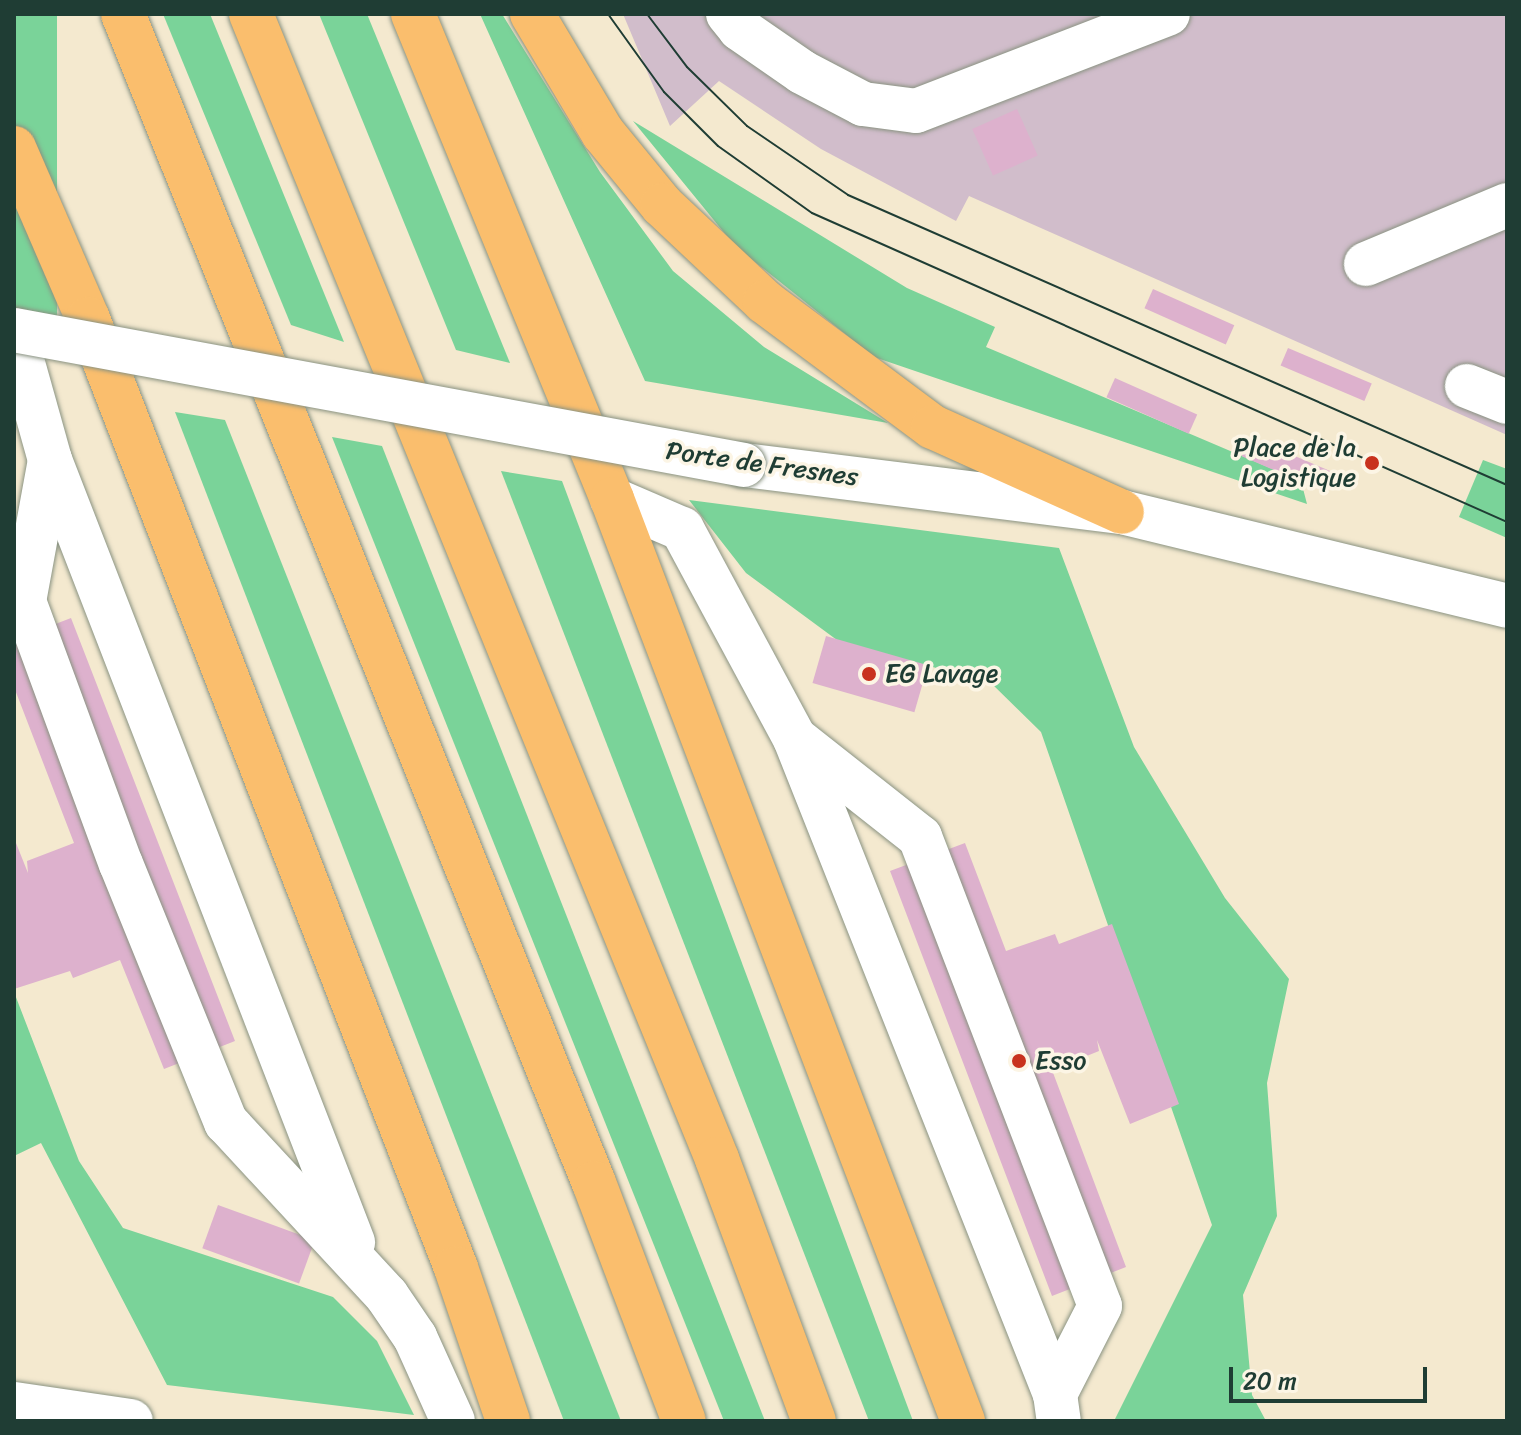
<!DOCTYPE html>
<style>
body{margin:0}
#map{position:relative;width:1521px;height:1435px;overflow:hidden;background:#f4e9cf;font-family:Sriracha,sans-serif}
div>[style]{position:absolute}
.industrial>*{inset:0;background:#d1bdcb}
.green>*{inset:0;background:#7ad399;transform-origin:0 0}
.building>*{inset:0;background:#ddb1cd;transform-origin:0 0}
.roads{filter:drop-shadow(0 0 2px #8a9382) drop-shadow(0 0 2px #8a9382)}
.minor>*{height:44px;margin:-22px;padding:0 22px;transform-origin:22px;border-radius:22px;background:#fff}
.highway>*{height:44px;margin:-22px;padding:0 22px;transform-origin:22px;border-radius:22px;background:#fabe6d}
.tram>*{height:2px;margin:-1px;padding:0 1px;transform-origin:1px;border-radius:1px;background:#1f3d34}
.bridges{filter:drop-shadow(0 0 2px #8a9382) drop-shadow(0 0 2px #8a9382)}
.minor-bridge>*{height:44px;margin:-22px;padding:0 22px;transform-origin:22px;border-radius:22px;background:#fff}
.dots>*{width:22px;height:22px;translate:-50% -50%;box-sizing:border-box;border:4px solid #fcf5e5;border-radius:50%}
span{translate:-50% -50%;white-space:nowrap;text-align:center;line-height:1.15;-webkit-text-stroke:7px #fcf5e5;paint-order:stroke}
.poi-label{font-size:26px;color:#1f3d34}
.right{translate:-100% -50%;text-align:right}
.left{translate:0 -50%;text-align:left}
.street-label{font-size:26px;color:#1f3d34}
.frame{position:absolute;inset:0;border:16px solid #1f3d34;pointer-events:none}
.scale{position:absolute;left:1229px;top:1367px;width:198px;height:36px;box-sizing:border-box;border:4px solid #1f3d34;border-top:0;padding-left:10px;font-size:24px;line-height:28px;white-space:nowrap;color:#1f3d34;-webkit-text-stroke:6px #fcf5e5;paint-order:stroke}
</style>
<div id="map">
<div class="industrial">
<div style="clip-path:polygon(623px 14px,1507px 14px,1507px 435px,969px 196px,956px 221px,821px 149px,719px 81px,670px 126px)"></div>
</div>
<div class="green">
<div style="left:14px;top:14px;width:43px;height:310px"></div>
<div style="clip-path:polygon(163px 14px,210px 14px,344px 342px,291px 325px)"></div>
<div style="clip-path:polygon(319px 14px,367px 14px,510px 363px,456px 350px)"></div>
<div style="clip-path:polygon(480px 14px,502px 14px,600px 172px,673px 271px,764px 347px,888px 423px,645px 381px)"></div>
<div style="clip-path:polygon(633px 121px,907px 288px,995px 327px,986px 347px,1301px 481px,1307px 504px,874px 357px,735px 246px)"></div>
<div style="clip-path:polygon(175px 412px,225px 420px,621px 1421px,564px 1421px)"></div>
<div style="clip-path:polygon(332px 437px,382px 446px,765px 1421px,724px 1421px)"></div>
<div style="clip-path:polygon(1483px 460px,1507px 469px,1507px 538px,1459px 517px)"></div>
<div style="clip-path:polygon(501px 471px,562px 481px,913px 1421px,869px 1421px)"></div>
<div style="clip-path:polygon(689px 500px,1059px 548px,1134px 747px,1225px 898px,1289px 979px,1267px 1083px,1277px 1216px,1243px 1295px,1252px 1395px,1266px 1421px,1114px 1421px,1212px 1225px,1041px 732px,990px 682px,841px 643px,746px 573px)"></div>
<div style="clip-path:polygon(14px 992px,79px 1161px,123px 1228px,333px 1297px,377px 1341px,414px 1415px,167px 1385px,41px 1143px,14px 1156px)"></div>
</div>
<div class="building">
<div style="left:1017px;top:109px;width:51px;height:49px;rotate:66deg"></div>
<div style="left:1153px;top:289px;width:89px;height:21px;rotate:24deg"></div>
<div style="left:1288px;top:348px;width:91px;height:19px;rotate:23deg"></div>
<div style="left:1115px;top:378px;width:90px;height:21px;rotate:24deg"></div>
<div style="left:1250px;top:437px;width:89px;height:21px;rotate:23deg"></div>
<div style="clip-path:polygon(71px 618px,235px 1041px,164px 1069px,120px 960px,73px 978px,70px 971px,14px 989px,14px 838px,28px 873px,27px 861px,74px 843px,14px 687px,14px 640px)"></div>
<div style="left:826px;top:636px;width:106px;height:49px;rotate:16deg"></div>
<div style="clip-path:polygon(965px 843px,1006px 951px,1055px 934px,1059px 944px,1112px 924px,1179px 1104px,1130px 1124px,1097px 1040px,1099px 1051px,1052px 1070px,1126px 1267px,1052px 1296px,890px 871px)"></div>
<div style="left:218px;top:1205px;width:103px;height:46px;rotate:20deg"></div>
</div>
<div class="roads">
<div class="minor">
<div style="left:728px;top:14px;width:19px;rotate:51deg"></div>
<div style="left:740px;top:29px;width:75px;rotate:34.7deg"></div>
<div style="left:802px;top:72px;width:69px;rotate:27.7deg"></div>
<div style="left:863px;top:104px;width:53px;rotate:7.5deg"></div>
<div style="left:916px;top:111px;width:270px;rotate:-21.1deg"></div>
<div style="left:1366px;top:264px;width:153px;rotate:-22.7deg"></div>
<div style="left:14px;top:331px;width:134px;rotate:74.4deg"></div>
<div style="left:50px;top:460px;width:839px;rotate:68.82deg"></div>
<div style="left:1467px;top:386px;width:43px;rotate:21.8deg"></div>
<div style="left:50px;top:460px;width:143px;rotate:100.4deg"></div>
<div style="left:24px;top:601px;width:280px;rotate:69.8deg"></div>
<div style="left:121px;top:864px;width:279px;rotate:67.9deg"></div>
<div style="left:226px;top:1122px;width:237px;rotate:47.2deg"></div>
<div style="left:387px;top:1296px;width:50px;rotate:55.7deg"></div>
<div style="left:415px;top:1337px;width:92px;rotate:65.7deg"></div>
<div style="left:744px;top:465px;width:381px;rotate:7.1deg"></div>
<div style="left:1122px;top:512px;width:396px;rotate:13.7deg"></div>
<div style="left:612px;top:499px;width:76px;rotate:23.2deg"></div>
<div style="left:682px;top:529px;width:238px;rotate:61.7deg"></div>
<div style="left:795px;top:739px;width:705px;rotate:68.35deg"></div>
<div style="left:1055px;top:1394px;width:27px;rotate:82deg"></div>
<div style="left:797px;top:740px;width:157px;rotate:38.3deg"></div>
<div style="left:920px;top:837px;width:502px;rotate:69deg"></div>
<div style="left:1100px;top:1306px;width:99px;rotate:117.1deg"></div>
<div style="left:14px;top:1404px;width:118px;rotate:8.3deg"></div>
</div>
<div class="highway">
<div style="left:123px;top:14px;width:1260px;rotate:68.06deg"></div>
<div style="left:594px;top:1183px;width:254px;rotate:69.3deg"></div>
<div style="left:251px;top:14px;width:1236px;rotate:67.85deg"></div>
<div style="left:717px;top:1159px;width:279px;rotate:69.7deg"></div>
<div style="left:413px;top:14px;width:524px;rotate:67.69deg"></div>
<div style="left:612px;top:499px;width:987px;rotate:69.16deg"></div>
<div style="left:532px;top:14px;width:139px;rotate:59.2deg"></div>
<div style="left:603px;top:133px;width:93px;rotate:50.7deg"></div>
<div style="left:662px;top:205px;width:141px;rotate:43.3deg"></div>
<div style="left:765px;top:302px;width:209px;rotate:36.7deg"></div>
<div style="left:933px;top:427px;width:207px;rotate:24.2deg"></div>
<div style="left:14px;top:148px;width:186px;rotate:66.6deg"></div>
<div style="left:88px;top:319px;width:1018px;rotate:68.8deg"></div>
<div style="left:456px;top:1268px;width:162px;rotate:71.2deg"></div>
</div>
</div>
<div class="tram">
<div style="left:608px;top:14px;width:96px;rotate:54.3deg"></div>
<div style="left:664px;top:92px;width:76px;rotate:45deg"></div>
<div style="left:718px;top:146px;width:115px;rotate:35.5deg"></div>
<div style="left:812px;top:213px;width:761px;rotate:23.97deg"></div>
<div style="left:647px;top:14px;width:66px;rotate:53deg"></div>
<div style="left:687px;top:67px;width:84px;rotate:44.5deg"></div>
<div style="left:747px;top:126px;width:122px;rotate:34.3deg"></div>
<div style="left:848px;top:195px;width:720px;rotate:23.75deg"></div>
</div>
<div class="bridges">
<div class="minor-bridge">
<div style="left:14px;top:330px;width:742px;rotate:10.48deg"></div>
</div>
</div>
<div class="dots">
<div style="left:1372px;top:463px;background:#c8321e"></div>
<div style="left:869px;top:674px;background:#c8321e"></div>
<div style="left:1019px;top:1061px;background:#c8321e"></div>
</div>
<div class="poi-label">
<span class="right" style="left:1356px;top:463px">Place de la<br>Logistique</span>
<span class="left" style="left:885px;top:674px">EG Lavage</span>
<span class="left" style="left:1035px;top:1061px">Esso</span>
</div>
<div class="street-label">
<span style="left:762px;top:464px;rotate:8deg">Porte de Fresnes</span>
</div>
<div class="frame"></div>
<div class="scale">20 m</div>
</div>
